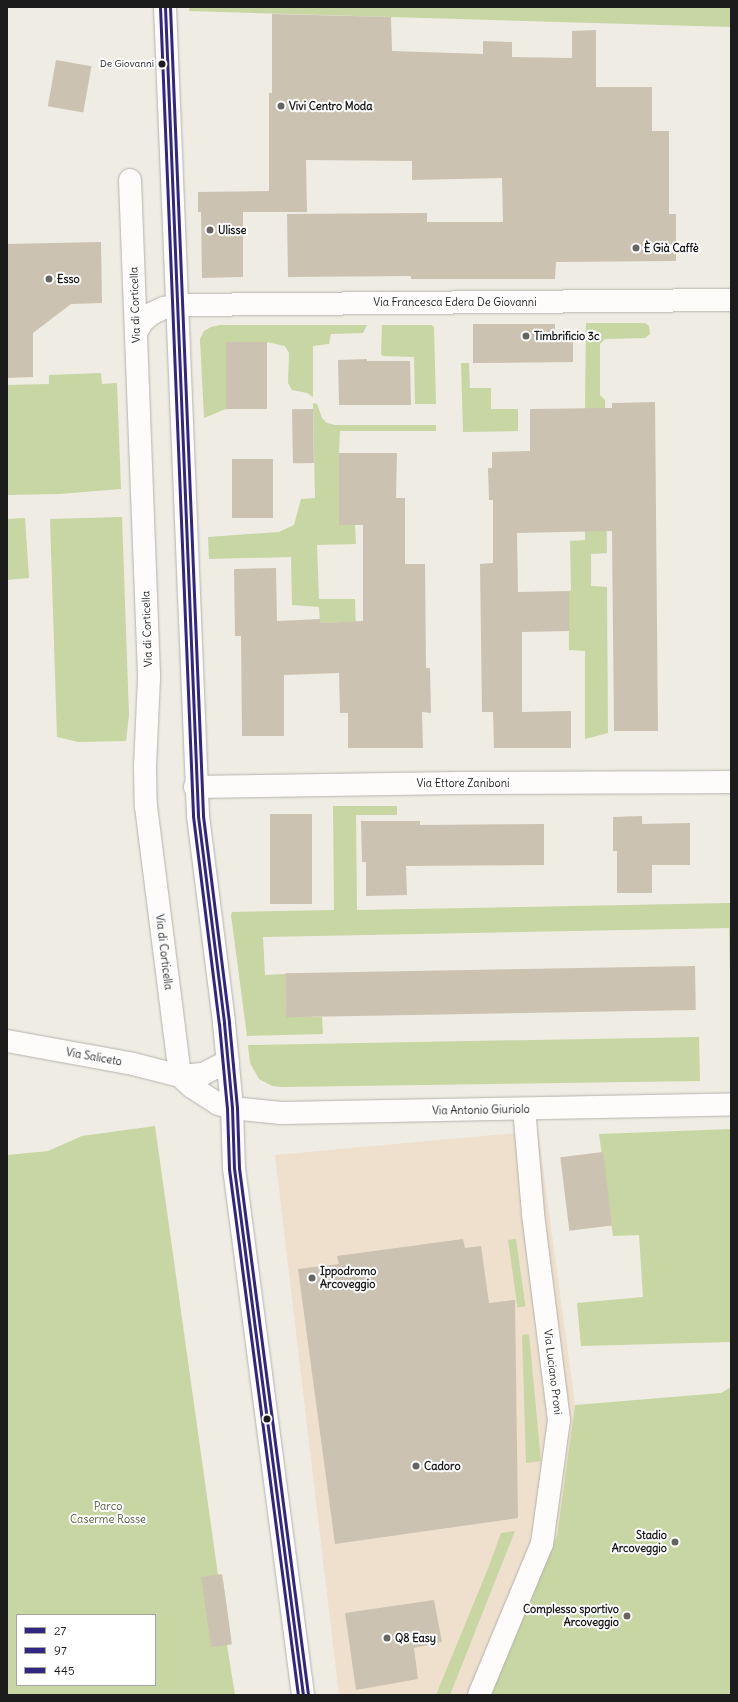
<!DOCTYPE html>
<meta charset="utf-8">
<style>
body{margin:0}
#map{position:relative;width:738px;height:1702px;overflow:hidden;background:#efece3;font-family:Delius,sans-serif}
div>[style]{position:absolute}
.built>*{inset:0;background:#eee0cd}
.green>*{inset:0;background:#c7d6a2;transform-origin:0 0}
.building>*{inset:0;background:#ccc2b1;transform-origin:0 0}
.roads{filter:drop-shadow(0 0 1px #b4b3ad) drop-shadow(0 0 1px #b4b3ad)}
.street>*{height:22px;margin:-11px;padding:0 11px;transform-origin:11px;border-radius:11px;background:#fdfcfb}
.secondary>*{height:22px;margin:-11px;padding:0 11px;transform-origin:11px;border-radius:11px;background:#fdfcfb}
.bus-1>*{height:3px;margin:-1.5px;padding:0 1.5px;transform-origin:1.5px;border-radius:1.5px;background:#312783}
.bus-2>*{height:3px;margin:-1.5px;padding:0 1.5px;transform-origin:1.5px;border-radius:1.5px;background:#312783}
.bus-3>*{height:3px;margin:-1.5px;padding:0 1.5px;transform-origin:1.5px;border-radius:1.5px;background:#312783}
.dots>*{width:11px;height:11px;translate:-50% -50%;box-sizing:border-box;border:2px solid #fff;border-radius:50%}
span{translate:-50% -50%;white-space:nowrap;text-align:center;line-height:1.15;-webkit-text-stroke:4px #fff;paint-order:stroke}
.bus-label{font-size:10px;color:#1c1c1c}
.right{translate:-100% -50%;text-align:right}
.poi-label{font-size:11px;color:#1c1c1c;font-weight:700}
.left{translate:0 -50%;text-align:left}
.street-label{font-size:11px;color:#1c1c1c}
.park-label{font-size:11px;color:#535f3c}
.frame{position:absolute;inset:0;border:8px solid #1c1c1c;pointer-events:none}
.legend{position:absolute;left:16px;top:1614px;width:140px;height:72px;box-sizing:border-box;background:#fff;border:1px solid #a4a4a4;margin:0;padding:5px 7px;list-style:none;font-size:12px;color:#1c1c1c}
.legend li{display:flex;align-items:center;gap:8px;height:20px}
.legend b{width:20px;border:1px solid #a4a4a4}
</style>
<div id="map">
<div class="built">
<div style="clip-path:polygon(538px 1131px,575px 1405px,557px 1536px,489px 1695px,339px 1695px,275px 1155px)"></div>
</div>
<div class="green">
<div style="clip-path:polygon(190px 7px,731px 7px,731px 27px,189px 11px)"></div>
<div style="clip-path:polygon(586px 323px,645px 323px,649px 326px,650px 334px,645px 338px,605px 339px,600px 344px,600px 395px,605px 400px,607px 553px,591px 554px,591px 586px,607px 587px,608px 733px,585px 739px,585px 651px,569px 650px,569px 591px,571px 590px,570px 541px,585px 540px,585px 409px)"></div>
<div style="clip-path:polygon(220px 325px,367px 325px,363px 333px,331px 334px,329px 344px,313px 346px,313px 397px,307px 393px,292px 390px,288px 383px,289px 353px,285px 346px,267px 342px,226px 342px,226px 409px,204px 418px,200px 339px,204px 331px,211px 327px)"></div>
<div style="clip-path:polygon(382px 325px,432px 325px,434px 327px,436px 404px,415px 404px,414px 357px,383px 356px,381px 354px)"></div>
<div style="clip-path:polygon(461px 363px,469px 363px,470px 388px,491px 388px,491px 409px,518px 409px,518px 431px,463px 432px)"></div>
<div style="clip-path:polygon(101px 373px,102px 384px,117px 383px,121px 489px,59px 494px,7px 495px,7px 385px,49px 384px,49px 375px)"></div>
<div style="clip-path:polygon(313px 403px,317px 404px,322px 418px,327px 423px,335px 425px,436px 425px,436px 431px,340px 431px,339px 453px,355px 525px,356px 544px,317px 545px,319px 599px,355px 599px,356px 633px,344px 622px,320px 623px,319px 607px,292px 605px,291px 557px,209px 559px,208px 537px,279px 532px,294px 525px,301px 499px,315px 498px)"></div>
<div style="clip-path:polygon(122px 517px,129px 715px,126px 741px,78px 742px,57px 737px,50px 519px)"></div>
<div style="clip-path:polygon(25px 518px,29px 578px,7px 580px,7px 519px)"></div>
<div style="clip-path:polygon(333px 806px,397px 806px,397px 815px,356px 815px,357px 910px,731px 903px,731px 1028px,729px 928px,263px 937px,265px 975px,285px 974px,286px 1017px,322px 1017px,323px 1034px,247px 1036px,231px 915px,232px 912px,334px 910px)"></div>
<div style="clip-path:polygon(699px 1037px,700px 1081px,283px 1087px,272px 1086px,259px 1079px,250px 1063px,248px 1045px)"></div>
<div style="clip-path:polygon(evenodd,155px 1126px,218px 1575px,223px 1580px,227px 1608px,231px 1639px,227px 1645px,235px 1695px,7px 1695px,7px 1155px,48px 1151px,82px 1136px,155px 1126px,17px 1615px,155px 1615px,155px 1685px,17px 1685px,17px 1615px)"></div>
<div style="clip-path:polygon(731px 1129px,731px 1342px,581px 1346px,577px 1303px,643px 1297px,639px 1235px,613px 1236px,599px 1134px)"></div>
<div style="left:516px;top:1239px;width:68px;height:8px;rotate:82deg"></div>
<div style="clip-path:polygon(529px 1334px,541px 1461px,526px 1463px,522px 1335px)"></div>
<div style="clip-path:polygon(731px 1387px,731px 1695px,489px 1695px,557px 1536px,575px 1405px,721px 1393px)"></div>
<div style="clip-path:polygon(515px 1531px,450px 1695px,436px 1695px,489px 1566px,501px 1533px)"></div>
</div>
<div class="building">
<div style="clip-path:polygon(272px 14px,391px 17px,392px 51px,483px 54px,483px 41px,512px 42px,512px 57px,572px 58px,572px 31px,596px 30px,596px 87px,652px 87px,652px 131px,669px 131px,669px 214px,676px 214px,676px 261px,556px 262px,555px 279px,411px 279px,411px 276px,288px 277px,287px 214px,427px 213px,427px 222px,503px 222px,502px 178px,412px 180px,412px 161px,306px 160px,307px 212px,243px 212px,243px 277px,202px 278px,201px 212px,198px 212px,198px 192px,269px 191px,269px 93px,272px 93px)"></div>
<div style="left:56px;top:60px;width:36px;height:47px;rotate:10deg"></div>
<div style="clip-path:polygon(101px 242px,102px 303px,71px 304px,33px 333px,33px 377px,7px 378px,7px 244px)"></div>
<div style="clip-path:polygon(473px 324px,555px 324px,555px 338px,573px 338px,573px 362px,473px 363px)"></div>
<div style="left:226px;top:342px;width:41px;height:67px"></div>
<div style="clip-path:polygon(367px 359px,367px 361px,410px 361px,411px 405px,339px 405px,338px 360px)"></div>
<div style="clip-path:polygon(655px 402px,658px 731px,614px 731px,612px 531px,517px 533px,518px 592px,569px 591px,569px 631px,522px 632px,522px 712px,571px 711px,571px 748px,494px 748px,493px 712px,482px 712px,480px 564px,493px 563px,493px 500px,489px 500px,488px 468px,492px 468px,492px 452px,530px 451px,530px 409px,612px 408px,612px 403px)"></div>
<div style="left:313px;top:409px;width:54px;height:21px;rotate:89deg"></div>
<div style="clip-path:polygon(339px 453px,397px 453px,396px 498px,405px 498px,405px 564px,425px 564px,426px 668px,430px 668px,431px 713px,422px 712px,423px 748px,348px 748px,348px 713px,340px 713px,339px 673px,284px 675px,284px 736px,242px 736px,241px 636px,235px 636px,234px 569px,276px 568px,277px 621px,320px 619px,320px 623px,363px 621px,363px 525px,339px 525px)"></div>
<div style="left:273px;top:459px;width:59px;height:41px;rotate:90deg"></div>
<div style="left:270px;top:814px;width:42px;height:90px"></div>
<div style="clip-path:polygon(642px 816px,642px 824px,690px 823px,690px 865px,652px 865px,652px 893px,617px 893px,617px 851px,613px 851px,613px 817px)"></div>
<div style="clip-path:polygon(361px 821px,420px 821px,420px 825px,544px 824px,544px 865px,406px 866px,407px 895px,366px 896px,366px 862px,362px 862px)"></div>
<div style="left:695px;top:966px;width:44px;height:410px;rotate:89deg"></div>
<div style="left:603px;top:1152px;width:74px;height:43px;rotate:83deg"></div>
<div style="clip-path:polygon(463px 1239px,465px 1248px,481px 1246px,489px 1303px,515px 1300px,518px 1518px,335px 1544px,298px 1269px,339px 1264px,337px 1256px)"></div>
<div style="left:222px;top:1574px;width:71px;height:21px;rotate:82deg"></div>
<div style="clip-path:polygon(434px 1600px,442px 1642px,414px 1648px,418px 1679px,356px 1690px,345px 1613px)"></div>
</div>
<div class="roads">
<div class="street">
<div style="left:178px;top:305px;width:553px;rotate:-0.52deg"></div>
<div style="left:195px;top:787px;width:262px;rotate:-0.9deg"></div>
<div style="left:457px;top:783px;width:274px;rotate:-0.2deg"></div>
<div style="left:7px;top:1041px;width:128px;rotate:10.3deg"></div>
<div style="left:133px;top:1064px;width:49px;rotate:14.3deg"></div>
<div style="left:180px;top:1076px;width:23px;rotate:-5deg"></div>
<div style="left:203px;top:1074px;width:28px;rotate:-27deg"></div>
<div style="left:479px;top:1695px;width:164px;rotate:-67.4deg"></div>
<div style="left:542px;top:1544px;width:125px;rotate:-82.2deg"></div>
<div style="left:559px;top:1420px;width:209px;rotate:-97.2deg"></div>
<div style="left:533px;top:1213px;width:104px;rotate:-94.9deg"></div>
</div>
<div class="secondary">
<div style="left:165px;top:7px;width:810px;rotate:87.66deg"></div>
<div style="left:198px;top:816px;width:209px;rotate:82.8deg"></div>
<div style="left:224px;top:1023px;width:85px;rotate:84.6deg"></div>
<div style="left:232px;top:1108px;width:60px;rotate:88.1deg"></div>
<div style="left:234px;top:1168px;width:531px;rotate:82.54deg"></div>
<div style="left:130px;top:180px;width:498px;rotate:87.8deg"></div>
<div style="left:149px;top:678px;width:89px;rotate:92.6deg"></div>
<div style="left:145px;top:767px;width:39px;rotate:89deg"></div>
<div style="left:146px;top:806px;width:272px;rotate:82.8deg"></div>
<div style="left:180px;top:1076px;width:16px;rotate:43deg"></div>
<div style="left:192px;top:1087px;width:31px;rotate:33deg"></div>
<div style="left:218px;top:1104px;width:15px;rotate:16deg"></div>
<div style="left:232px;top:1108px;width:49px;rotate:5.8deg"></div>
<div style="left:281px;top:1113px;width:450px;rotate:-1.1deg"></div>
<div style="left:136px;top:333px;width:13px;rotate:-61deg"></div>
<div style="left:142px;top:322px;width:12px;rotate:-42deg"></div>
<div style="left:151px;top:314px;width:14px;rotate:-25deg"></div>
<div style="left:164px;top:308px;width:14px;rotate:-12deg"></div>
</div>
</div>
<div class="bus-1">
<div style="left:165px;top:7px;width:810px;rotate:87.66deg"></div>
<div style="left:198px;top:816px;width:209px;rotate:82.8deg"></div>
<div style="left:224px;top:1023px;width:85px;rotate:84.6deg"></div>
<div style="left:232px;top:1108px;width:60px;rotate:88.1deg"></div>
<div style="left:234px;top:1168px;width:531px;rotate:82.54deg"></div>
</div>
<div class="bus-2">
<div style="left:160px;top:7px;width:810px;rotate:87.66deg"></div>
<div style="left:193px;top:816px;width:210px;rotate:82.9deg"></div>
<div style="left:219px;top:1024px;width:84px;rotate:84.6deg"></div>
<div style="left:227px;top:1108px;width:61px;rotate:88.1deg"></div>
<div style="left:229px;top:1169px;width:531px;rotate:82.53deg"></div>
</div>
<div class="bus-3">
<div style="left:170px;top:7px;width:810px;rotate:87.66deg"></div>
<div style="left:203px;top:816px;width:209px;rotate:82.8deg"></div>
<div style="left:229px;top:1023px;width:85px;rotate:84.6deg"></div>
<div style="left:237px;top:1108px;width:60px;rotate:88.1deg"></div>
<div style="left:239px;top:1168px;width:531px;rotate:82.53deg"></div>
</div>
<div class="dots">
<div style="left:162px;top:64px;background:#1c1c1c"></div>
<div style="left:281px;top:106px;background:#666562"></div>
<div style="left:210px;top:230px;background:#666562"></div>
<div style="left:636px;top:248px;background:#666562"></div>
<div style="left:49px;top:279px;background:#666562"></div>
<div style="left:526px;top:336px;background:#666562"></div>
<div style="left:312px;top:1278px;background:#666562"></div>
<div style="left:267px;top:1419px;background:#1c1c1c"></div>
<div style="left:416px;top:1466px;background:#666562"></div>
<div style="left:675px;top:1542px;background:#666562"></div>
<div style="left:627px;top:1616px;background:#666562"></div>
<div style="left:387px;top:1638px;background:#666562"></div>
</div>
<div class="bus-label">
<span class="right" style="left:154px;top:64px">De Giovanni</span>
</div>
<div class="poi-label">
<span class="left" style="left:289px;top:106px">Vivi Centro Moda</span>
<span class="left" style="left:218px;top:230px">Ulisse</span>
<span class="left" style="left:644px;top:248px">È Già Caffè</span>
<span class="left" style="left:57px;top:279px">Esso</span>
<span class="left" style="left:534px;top:336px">Timbrificio 3c</span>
<span class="left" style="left:320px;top:1278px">Ippodromo<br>Arcoveggio</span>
<span class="left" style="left:424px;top:1466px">Cadoro</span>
<span class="right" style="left:667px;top:1542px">Stadio<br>Arcoveggio</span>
<span class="right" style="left:619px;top:1616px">Complesso sportivo<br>Arcoveggio</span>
<span class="left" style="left:395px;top:1638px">Q8 Easy</span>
</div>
<div class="street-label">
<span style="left:455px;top:302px">Via Francesca Edera De Giovanni</span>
<span style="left:135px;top:305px;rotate:-92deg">Via di Corticella</span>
<span style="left:147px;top:629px;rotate:-92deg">Via di Corticella</span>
<span style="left:463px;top:783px">Via Ettore Zaniboni</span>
<span style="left:164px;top:952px;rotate:83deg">Via di Corticella</span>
<span style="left:94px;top:1057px;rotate:10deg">Via Saliceto</span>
<span style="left:481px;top:1110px;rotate:-1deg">Via Antonio Giuriolo</span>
<span style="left:553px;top:1372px;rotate:83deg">Via Luciano Proni</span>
</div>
<div class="park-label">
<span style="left:108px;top:1513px">Parco<br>Caserme Rosse</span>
</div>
<div class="frame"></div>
<ul class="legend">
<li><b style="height:5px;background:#312783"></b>27</li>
<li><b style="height:5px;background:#312783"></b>97</li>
<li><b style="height:5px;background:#312783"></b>445</li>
</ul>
</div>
